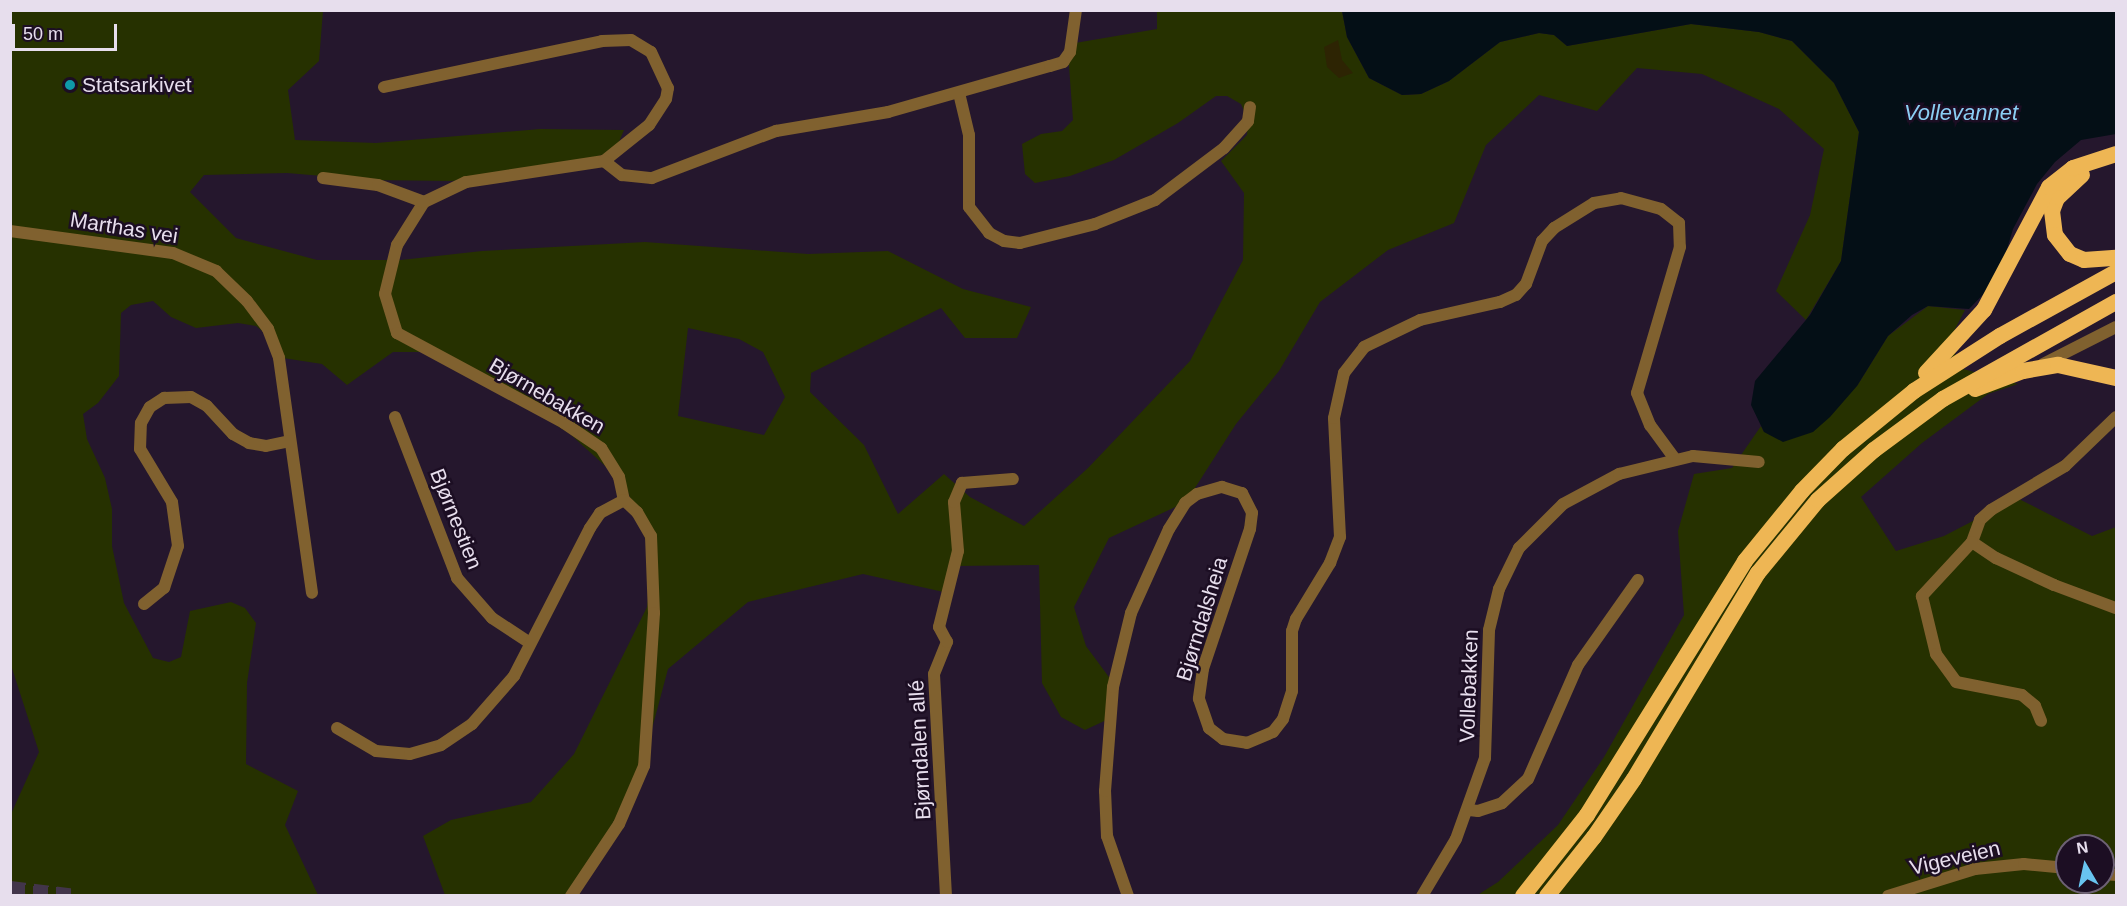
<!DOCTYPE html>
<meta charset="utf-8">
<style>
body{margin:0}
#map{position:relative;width:2127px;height:906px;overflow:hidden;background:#25172d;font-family:Arial,sans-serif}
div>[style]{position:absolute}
.green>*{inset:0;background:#263100}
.sand>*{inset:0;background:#2d2403}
.water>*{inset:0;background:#040f16}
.primary-tunnel>*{height:15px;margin-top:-7.5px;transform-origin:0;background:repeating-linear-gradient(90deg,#42354a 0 15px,transparent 0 23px)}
.minor>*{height:12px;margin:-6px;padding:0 6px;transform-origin:6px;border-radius:6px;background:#80612f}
.trunk>*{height:16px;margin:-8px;padding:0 8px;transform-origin:8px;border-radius:8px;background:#eeb654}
.dots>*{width:16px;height:16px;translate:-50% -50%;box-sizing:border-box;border:3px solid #1c0e23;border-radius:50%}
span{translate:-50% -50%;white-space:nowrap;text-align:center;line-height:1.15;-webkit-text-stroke:5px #1c0e23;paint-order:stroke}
.poi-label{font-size:21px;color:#e7deed}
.left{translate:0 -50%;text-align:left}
.street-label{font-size:21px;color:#e7deed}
.water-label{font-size:22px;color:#8bcef3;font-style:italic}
.frame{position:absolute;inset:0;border:12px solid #e7deed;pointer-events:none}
.north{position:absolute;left:2055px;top:834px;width:60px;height:60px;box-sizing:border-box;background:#1c0e23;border:2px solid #6d6174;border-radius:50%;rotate:351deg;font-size:16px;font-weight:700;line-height:24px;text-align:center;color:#e7deed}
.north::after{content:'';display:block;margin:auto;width:21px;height:27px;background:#68c4f0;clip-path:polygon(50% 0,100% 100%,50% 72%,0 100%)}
.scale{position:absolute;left:12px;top:24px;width:105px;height:27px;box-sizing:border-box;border:3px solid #e7deed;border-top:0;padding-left:8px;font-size:18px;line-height:21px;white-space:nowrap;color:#e7deed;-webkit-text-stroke:4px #1c0e23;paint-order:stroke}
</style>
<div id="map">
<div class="green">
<div style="clip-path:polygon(evenodd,10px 11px,323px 11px,319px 61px,288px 90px,295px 140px,376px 143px,540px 129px,624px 130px,615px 151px,535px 175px,451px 181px,370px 180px,287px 173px,204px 175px,190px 192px,236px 238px,317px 260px,401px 260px,482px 251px,645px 242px,808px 254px,888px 251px,963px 289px,1031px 307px,1017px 338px,965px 338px,941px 308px,811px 373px,810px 392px,864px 445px,898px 514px,944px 474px,970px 497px,1024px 526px,1088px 468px,1190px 361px,1243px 260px,1244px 193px,1221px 161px,1247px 135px,1248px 120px,1241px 104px,1227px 96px,1216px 96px,1178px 123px,1114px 160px,1070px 176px,1035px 183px,1025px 174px,1022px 144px,1041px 134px,1062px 131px,1073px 120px,1068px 53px,1075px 43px,1157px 29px,1157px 11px,1342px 11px,1347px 37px,1369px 78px,1402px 95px,1421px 94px,1449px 81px,1500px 42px,1539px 33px,1554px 35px,1567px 46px,1691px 24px,1759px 32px,1792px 41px,1834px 83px,1859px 132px,1841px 261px,1806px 320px,1776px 291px,1810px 215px,1824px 149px,1779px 109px,1702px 74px,1637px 68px,1597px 111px,1539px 95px,1486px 145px,1454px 223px,1388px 250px,1320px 302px,1279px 371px,1236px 424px,1186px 502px,1109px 538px,1074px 607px,1086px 646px,1117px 688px,1113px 717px,1085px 730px,1061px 717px,1042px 683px,1039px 565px,956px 566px,948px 593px,863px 574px,748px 602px,668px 669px,641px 770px,597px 853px,565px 895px,445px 895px,423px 836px,451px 820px,531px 802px,574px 754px,647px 607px,653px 559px,625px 484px,570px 434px,500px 389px,425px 352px,393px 352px,347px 385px,322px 364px,283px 358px,271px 338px,256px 326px,238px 323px,196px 328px,171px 317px,153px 301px,131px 305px,121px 313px,119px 376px,98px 403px,83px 414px,87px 439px,105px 478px,112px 509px,112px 546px,124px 603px,153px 658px,169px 662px,181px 657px,190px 611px,231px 602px,245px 608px,256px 623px,247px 683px,246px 764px,298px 791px,285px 825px,318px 895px,11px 895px,11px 814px,39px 752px,10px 662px,10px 11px,688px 328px,739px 339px,763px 352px,785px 397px,764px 435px,678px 416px,688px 328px)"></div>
<div style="clip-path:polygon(evenodd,1928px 306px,1965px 310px,1954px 331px,1956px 367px,2018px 384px,1988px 394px,1922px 443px,1861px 497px,1896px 551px,1944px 536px,2017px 498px,2092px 536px,2116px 527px,2116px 895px,1476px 896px,1498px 882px,1558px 825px,1604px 757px,1684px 615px,1678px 531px,1694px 474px,1732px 468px,1761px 426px,1764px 432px,1857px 386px,1888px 336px,1928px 306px,2067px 846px,2103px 846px,2103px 882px,2067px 882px,2067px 846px)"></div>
</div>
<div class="sand">
<div style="clip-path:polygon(1338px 40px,1342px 60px,1353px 73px,1339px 78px,1327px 67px,1324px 47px)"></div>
</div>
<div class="water">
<div style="clip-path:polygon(1342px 11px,2116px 11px,2116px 134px,2081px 140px,2055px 162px,2037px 184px,2013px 229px,1998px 279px,1969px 309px,1928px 306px,1912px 315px,1888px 336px,1857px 386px,1830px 417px,1813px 432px,1783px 442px,1764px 432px,1751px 405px,1755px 381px,1810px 315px,1841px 261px,1859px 132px,1834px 83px,1792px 41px,1759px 32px,1691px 24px,1567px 46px,1554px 35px,1539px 33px,1500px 42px,1449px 81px,1421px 94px,1402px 95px,1369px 78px,1347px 37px)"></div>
</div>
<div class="primary-tunnel">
<div style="left:10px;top:888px;width:66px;rotate:6.9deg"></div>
</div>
<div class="minor">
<div style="left:384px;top:87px;width:223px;rotate:-11.9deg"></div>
<div style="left:602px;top:41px;width:29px;rotate:-2deg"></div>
<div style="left:631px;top:40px;width:23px;rotate:31deg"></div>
<div style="left:651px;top:52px;width:40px;rotate:65deg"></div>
<div style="left:668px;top:88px;width:11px;rotate:100deg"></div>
<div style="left:666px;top:99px;width:31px;rotate:123deg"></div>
<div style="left:649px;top:125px;width:58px;rotate:141.3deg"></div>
<div style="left:604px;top:161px;width:140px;rotate:171.3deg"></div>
<div style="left:466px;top:182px;width:47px;rotate:154.5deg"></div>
<div style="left:424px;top:202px;width:51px;rotate:122.1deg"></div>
<div style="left:397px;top:245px;width:50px;rotate:103.8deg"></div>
<div style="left:385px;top:294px;width:41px;rotate:72.9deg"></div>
<div style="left:397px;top:333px;width:190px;rotate:28.3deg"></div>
<div style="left:564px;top:423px;width:45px;rotate:34deg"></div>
<div style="left:601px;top:448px;width:34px;rotate:58deg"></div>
<div style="left:619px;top:477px;width:24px;rotate:78deg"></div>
<div style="left:624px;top:500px;width:18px;rotate:43deg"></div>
<div style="left:637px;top:512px;width:28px;rotate:60deg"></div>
<div style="left:651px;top:536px;width:77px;rotate:87.8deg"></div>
<div style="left:654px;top:613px;width:153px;rotate:93.7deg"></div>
<div style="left:644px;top:766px;width:63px;rotate:113.3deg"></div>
<div style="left:619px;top:824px;width:87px;rotate:123.7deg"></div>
<div style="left:959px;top:93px;width:43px;rotate:76.6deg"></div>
<div style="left:969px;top:135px;width:72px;rotate:90deg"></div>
<div style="left:969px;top:207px;width:33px;rotate:52deg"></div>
<div style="left:989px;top:233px;width:17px;rotate:28deg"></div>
<div style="left:1004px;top:241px;width:16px;rotate:7deg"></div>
<div style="left:1020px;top:243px;width:77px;rotate:-14.2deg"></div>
<div style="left:1095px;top:224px;width:65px;rotate:-21.8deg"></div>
<div style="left:1155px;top:200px;width:86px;rotate:-37deg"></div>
<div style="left:1224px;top:148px;width:36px;rotate:-48deg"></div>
<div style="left:1248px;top:121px;width:14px;rotate:-82deg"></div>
<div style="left:604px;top:161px;width:23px;rotate:38deg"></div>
<div style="left:622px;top:175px;width:30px;rotate:6deg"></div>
<div style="left:652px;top:178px;width:133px;rotate:-20.8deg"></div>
<div style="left:776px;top:131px;width:114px;rotate:-9.6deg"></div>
<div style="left:888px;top:112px;width:168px;rotate:-15.9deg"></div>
<div style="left:1050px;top:66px;width:14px;rotate:-17deg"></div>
<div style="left:1063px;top:62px;width:12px;rotate:-55deg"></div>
<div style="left:1070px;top:52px;width:42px;rotate:-81.9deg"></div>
<div style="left:323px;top:178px;width:55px;rotate:7.3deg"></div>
<div style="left:378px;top:185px;width:49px;rotate:20.3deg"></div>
<div style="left:10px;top:231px;width:164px;rotate:7.7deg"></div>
<div style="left:173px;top:253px;width:47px;rotate:22.7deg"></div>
<div style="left:216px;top:271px;width:43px;rotate:44.1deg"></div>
<div style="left:247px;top:301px;width:35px;rotate:53deg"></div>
<div style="left:268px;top:329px;width:31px;rotate:69deg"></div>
<div style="left:279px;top:358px;width:237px;rotate:82deg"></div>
<div style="left:2043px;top:364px;width:82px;rotate:-26.9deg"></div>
<div style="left:395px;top:417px;width:173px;rotate:68.9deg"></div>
<div style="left:457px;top:578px;width:53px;rotate:48.8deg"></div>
<div style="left:492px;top:618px;width:45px;rotate:33.3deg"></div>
<div style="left:2116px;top:417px;width:71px;rotate:136.1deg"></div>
<div style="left:2065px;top:466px;width:86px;rotate:149.3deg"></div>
<div style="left:1991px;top:510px;width:15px;rotate:138deg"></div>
<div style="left:1980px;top:520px;width:23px;rotate:110deg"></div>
<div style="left:1972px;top:542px;width:29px;rotate:34deg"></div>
<div style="left:1996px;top:558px;width:64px;rotate:25deg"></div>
<div style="left:2054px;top:585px;width:66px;rotate:20.4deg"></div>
<div style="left:1972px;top:542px;width:74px;rotate:132.8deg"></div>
<div style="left:1922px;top:596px;width:60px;rotate:76.4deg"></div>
<div style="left:1936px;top:654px;width:34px;rotate:54deg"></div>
<div style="left:1956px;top:682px;width:67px;rotate:11.1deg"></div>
<div style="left:2022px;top:695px;width:17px;rotate:40deg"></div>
<div style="left:2035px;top:706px;width:16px;rotate:68deg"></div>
<div style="left:144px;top:604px;width:26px;rotate:-39deg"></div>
<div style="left:164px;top:588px;width:44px;rotate:-71.6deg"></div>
<div style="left:178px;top:546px;width:44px;rotate:-97.8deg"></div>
<div style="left:172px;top:502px;width:62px;rotate:-121.1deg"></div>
<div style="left:140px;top:449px;width:26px;rotate:-88deg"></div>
<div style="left:141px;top:423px;width:18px;rotate:-61deg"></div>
<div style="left:150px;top:407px;width:17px;rotate:-33deg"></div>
<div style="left:164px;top:398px;width:27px;rotate:-2deg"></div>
<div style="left:191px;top:397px;width:18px;rotate:29deg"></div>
<div style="left:207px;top:406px;width:38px;rotate:47deg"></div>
<div style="left:233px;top:434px;width:18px;rotate:29deg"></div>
<div style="left:249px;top:443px;width:17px;rotate:10deg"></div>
<div style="left:266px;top:446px;width:24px;rotate:-12deg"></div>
<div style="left:337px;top:728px;width:45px;rotate:30.5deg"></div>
<div style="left:376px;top:751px;width:34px;rotate:5deg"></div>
<div style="left:410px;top:754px;width:32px;rotate:-16deg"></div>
<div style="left:441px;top:745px;width:37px;rotate:-34deg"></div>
<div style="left:472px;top:724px;width:64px;rotate:-48.8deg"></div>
<div style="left:514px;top:676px;width:166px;rotate:-62.8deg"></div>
<div style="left:590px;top:528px;width:18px;rotate:-56deg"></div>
<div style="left:600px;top:513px;width:27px;rotate:-28deg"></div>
<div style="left:1469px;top:810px;width:9px;rotate:6deg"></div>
<div style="left:1478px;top:811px;width:25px;rotate:-18deg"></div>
<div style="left:1502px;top:803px;width:35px;rotate:-43deg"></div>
<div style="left:1528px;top:779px;width:124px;rotate:-66.3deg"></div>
<div style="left:1578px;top:665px;width:104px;rotate:-54.8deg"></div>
<div style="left:2103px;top:874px;width:13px;rotate:4deg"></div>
<div style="left:946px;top:896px;width:222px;rotate:-93.1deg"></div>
<div style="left:934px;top:674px;width:35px;rotate:-68deg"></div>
<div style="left:947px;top:642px;width:17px;rotate:-118deg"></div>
<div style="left:939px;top:627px;width:78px;rotate:-76deg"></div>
<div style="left:958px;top:551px;width:49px;rotate:-94.7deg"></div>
<div style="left:954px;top:502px;width:21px;rotate:-67deg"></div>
<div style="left:962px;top:483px;width:51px;rotate:-4.5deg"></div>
<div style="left:1128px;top:896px;width:64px;rotate:-109.3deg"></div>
<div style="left:1107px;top:836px;width:45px;rotate:-92.5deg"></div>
<div style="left:1105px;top:791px;width:104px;rotate:-85.6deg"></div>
<div style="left:1113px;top:687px;width:76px;rotate:-76.3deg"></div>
<div style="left:1131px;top:613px;width:92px;rotate:-65.7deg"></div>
<div style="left:1169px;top:529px;width:31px;rotate:-58deg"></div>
<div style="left:1185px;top:503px;width:15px;rotate:-37deg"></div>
<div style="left:1197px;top:494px;width:26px;rotate:-16deg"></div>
<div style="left:1222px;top:487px;width:21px;rotate:17deg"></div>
<div style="left:1242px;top:493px;width:22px;rotate:63deg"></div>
<div style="left:1252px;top:513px;width:16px;rotate:97deg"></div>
<div style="left:1250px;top:529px;width:148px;rotate:108.6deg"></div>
<div style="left:1203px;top:669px;width:30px;rotate:98deg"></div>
<div style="left:1199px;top:699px;width:31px;rotate:71deg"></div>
<div style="left:1209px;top:728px;width:18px;rotate:38deg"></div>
<div style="left:1223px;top:739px;width:24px;rotate:9deg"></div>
<div style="left:1247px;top:743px;width:28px;rotate:-23deg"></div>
<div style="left:1273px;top:732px;width:16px;rotate:-52deg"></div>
<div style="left:1283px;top:719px;width:29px;rotate:-72deg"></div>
<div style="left:1292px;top:691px;width:60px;rotate:-90deg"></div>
<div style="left:1292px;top:631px;width:13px;rotate:-72deg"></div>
<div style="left:1296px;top:619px;width:66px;rotate:-58.7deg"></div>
<div style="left:1330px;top:563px;width:28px;rotate:-69deg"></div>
<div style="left:1340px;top:537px;width:119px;rotate:-92.9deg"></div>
<div style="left:1334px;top:418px;width:46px;rotate:-77.5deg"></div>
<div style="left:1344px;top:373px;width:33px;rotate:-52deg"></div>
<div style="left:1364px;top:347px;width:62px;rotate:-25.7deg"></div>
<div style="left:1420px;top:320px;width:82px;rotate:-12.7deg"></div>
<div style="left:1500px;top:302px;width:17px;rotate:-24deg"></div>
<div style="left:1516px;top:295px;width:15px;rotate:-48deg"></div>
<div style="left:1526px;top:284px;width:46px;rotate:-69.6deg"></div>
<div style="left:1542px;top:241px;width:18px;rotate:-47deg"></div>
<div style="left:1554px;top:228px;width:47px;rotate:-32deg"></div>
<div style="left:1594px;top:203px;width:27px;rotate:-10deg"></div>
<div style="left:1621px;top:198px;width:41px;rotate:15.4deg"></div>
<div style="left:1661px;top:209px;width:23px;rotate:38deg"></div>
<div style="left:1679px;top:223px;width:24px;rotate:88deg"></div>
<div style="left:1680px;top:247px;width:152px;rotate:106.4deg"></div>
<div style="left:1637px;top:393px;width:35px;rotate:68deg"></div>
<div style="left:1650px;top:425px;width:42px;rotate:53.7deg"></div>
<div style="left:1422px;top:896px;width:66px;rotate:-59.2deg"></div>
<div style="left:1456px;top:839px;width:86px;rotate:-70.3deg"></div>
<div style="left:1485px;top:758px;width:128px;rotate:-88.2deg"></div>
<div style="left:1489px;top:630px;width:42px;rotate:-76.3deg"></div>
<div style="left:1499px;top:589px;width:46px;rotate:-64deg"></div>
<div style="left:1519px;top:548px;width:62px;rotate:-45deg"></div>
<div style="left:1563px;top:504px;width:64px;rotate:-28.2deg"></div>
<div style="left:1619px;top:474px;width:76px;rotate:-13.7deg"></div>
<div style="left:1693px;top:456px;width:66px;rotate:5.2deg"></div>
<div style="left:1888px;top:896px;width:91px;rotate:-17.2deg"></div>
<div style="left:1975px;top:869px;width:49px;rotate:-5.8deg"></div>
<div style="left:2024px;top:864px;width:43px;rotate:5.3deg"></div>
</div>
<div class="trunk">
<div style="left:2082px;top:175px;width:34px;rotate:137deg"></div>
<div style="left:2057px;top:198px;width:14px;rotate:111deg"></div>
<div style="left:2052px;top:211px;width:24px;rotate:83deg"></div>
<div style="left:2055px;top:235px;width:24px;rotate:52deg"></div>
<div style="left:2070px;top:254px;width:15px;rotate:23deg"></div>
<div style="left:2084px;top:260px;width:32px;rotate:-4deg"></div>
<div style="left:1926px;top:373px;width:86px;rotate:-47.4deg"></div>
<div style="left:1984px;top:310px;width:139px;rotate:-62.1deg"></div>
<div style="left:2049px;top:187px;width:31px;rotate:-38deg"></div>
<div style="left:2073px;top:168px;width:45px;rotate:-18deg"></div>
<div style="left:1975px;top:389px;width:51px;rotate:-20.6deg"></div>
<div style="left:2023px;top:371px;width:36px;rotate:-10deg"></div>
<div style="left:2058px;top:365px;width:59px;rotate:12.6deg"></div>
<div style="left:1523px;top:896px;width:103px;rotate:-51.7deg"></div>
<div style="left:1587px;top:815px;width:299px;rotate:-58.1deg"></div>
<div style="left:1745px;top:561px;width:90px;rotate:-50.8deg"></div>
<div style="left:1802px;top:491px;width:59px;rotate:-45.7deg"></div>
<div style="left:1843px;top:449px;width:92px;rotate:-39.2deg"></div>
<div style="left:1914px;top:391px;width:102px;rotate:-32.6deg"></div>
<div style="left:2000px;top:336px;width:132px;rotate:-28.9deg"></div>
<div style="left:1547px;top:896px;width:75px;rotate:-51.5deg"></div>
<div style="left:1594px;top:837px;width:70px;rotate:-55.4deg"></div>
<div style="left:1634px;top:779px;width:240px;rotate:-59deg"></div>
<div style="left:1758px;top:573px;width:94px;rotate:-50.6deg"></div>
<div style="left:1818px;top:500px;width:75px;rotate:-41.8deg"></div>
<div style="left:1874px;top:450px;width:86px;rotate:-36.5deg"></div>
<div style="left:1943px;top:399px;width:198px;rotate:-29.3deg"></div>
</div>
<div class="dots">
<div style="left:70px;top:85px;background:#0f9aa8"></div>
</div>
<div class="poi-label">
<span class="left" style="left:82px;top:85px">Statsarkivet</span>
</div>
<div class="street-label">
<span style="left:124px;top:228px;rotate:9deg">Marthas vei</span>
<span style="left:547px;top:396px;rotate:30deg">Bjørnebakken</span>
<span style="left:456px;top:519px;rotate:68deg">Bjørnestien</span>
<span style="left:1202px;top:619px;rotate:-73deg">Bjørndalsheia</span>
<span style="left:1469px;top:686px;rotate:-88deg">Vollebakken</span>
<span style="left:920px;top:750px;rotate:-93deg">Bjørndalen allé</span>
<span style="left:1955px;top:858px;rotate:-13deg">Vigeveien</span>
</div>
<div class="water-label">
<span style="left:1961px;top:113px">Vollevannet</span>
</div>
<div class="frame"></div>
<div class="north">N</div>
<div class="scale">50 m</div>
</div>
